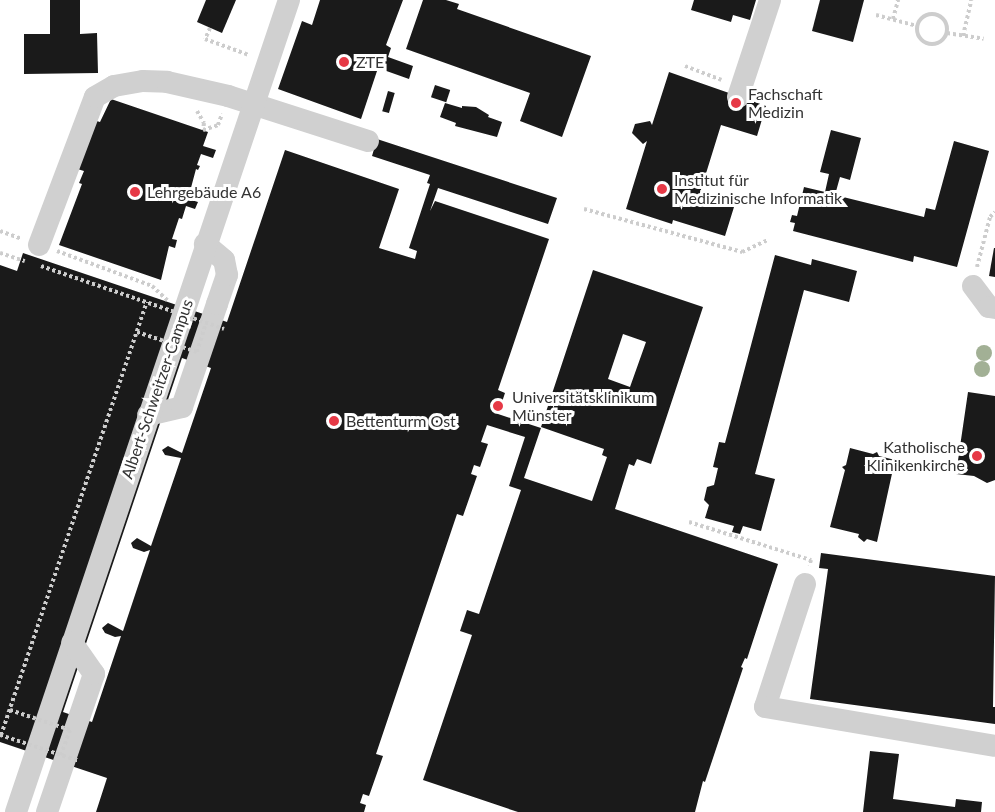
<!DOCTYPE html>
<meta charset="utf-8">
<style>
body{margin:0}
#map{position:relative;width:995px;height:812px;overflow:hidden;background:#fff;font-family:Lato,sans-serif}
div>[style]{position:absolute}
.building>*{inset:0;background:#1a1a1a;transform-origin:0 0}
.path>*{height:4px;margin-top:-2px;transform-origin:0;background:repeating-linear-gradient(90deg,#cdcdcd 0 3px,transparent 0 6px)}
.path>.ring{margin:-2px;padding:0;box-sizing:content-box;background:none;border:4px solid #cdcdcd;border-radius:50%}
.minor>*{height:22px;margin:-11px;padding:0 11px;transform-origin:11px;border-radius:11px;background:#d0d0d0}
.path-bridge>*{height:4px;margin-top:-2px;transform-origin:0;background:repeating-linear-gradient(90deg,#cdcdcd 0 3px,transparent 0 6px)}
.trees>*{width:16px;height:16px;margin:-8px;border-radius:50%;background:#a2b095}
.dots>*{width:16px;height:16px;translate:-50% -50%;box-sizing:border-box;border:3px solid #fff;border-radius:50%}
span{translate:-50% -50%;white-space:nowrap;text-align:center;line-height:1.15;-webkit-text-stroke:6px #fff;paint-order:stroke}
.poi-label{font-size:16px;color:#333}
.left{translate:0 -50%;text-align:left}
.right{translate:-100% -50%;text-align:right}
.street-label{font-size:16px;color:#333}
</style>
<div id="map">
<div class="building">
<div style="clip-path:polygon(50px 0,80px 0,80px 34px,97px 33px,98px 73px,24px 74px,24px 34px,50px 34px)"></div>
<div style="clip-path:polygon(206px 0,236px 0,222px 33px,197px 22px)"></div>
<div style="clip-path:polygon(320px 0,403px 0,386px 45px,391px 48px,388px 57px,413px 66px,409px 79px,378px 68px,361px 119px,278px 89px,302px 21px,312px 25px)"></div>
<div style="clip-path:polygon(423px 0,446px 0,459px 4px,457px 9px,591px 56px,562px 137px,520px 121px,530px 93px,406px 49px)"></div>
<div style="clip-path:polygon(694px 0,756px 0,750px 20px,733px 15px,731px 22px,691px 10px)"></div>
<div style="clip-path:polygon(820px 0,864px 0,853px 42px,812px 31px)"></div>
<div style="clip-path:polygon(669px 72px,766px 106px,757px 136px,721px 125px,699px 196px,734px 207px,725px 236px,673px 220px,672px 224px,626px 209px,647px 141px,643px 144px,632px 133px,635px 124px,650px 121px,652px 125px)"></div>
<div style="left:435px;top:85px;width:16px;height:13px;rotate:18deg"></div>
<div style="left:388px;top:91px;width:7px;height:21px;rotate:16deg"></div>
<div style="clip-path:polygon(111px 99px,208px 132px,203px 146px,216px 150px,213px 158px,201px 154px,197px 165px,200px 166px,198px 170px,196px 169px,188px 199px,198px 202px,195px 209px,186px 206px,182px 219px,179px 218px,172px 239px,177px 240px,175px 248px,169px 246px,161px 280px,59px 245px,82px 184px,79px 183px,84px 171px,74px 168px,90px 119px,100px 122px)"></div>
<div style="clip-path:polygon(445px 103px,462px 108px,462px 106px,476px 107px,489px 115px,488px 117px,502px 122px,497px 137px,455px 126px,456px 123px,440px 117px)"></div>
<div style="clip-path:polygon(831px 130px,861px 138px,850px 180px,840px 177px,835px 195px,924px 217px,926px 208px,935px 210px,954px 141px,989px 151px,957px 267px,914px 256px,913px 262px,793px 231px,795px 223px,790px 222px,792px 215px,797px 216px,804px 187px,825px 192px,829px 174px,820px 172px)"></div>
<div style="clip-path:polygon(evenodd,377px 139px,557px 198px,548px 224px,438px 188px,430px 211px,435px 201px,549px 239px,498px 390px,505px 393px,498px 414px,541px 428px,524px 478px,592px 501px,607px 457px,602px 455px,604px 449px,541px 427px,593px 270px,703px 307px,651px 464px,637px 459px,634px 466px,629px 464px,615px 509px,778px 564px,747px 659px,745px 658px,741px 667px,743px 668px,705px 782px,703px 781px,695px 812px,518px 812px,423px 780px,472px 635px,460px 631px,467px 610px,479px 614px,521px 490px,509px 486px,525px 437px,487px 425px,481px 442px,488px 444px,480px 467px,474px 465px,471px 474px,477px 476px,463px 516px,457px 514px,376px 754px,383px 756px,369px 796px,363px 794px,360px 803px,366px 805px,364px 812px,96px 812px,107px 778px,0 742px,0 265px,17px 271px,23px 253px,227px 322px,285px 150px,399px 189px,379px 248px,415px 259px,417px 251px,409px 248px,430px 184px,427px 183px,430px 175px,372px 156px,377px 139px,623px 334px,646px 342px,630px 387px,608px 379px,623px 334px,377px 139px,182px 358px,211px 368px,182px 453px,168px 446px,162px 450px,165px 455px,181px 458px,151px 546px,137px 538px,131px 543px,133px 548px,144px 552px,150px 550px,123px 631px,108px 623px,102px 628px,105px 633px,115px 637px,121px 636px,92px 722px,63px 712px,182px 358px)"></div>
<div style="clip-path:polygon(994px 248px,995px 248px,995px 277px,989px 276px)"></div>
<div style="clip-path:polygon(775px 255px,811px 265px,812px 259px,857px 271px,849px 302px,804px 290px,755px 474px,775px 479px,761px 531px,743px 526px,740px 534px,732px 532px,734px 526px,705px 518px,709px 505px,704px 500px,707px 487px,714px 485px,718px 468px,713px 467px,719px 442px,725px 443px)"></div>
<div style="clip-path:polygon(968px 392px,995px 396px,995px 480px,987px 483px,974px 476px,956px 474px)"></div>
<div style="clip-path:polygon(850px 448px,873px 454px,877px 452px,879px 456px,895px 460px,877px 542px,867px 539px,864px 542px,858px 537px,859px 534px,830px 527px,845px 470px,842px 467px,846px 465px)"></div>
<div style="clip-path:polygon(821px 553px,995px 576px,993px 707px,995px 707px,995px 724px,810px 699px,828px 569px,819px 568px)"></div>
<div style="clip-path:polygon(870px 751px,899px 754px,893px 799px,955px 807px,956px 799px,982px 802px,981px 812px,863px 812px)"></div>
</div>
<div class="path">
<div class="ring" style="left:917px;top:14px;width:26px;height:26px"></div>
<div style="left:876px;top:15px;width:42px;rotate:15deg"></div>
<div style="left:893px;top:19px;width:20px;rotate:-75deg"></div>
<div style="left:210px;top:28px;width:12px;rotate:114deg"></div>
<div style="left:205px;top:39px;width:47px;rotate:20deg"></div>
<div style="left:947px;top:33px;width:37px;rotate:9deg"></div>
<div style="left:963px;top:36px;width:37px;rotate:-77deg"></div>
<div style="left:685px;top:66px;width:39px;rotate:21deg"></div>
<div style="left:197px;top:111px;width:14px;rotate:60deg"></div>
<div style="left:204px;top:123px;width:7px;rotate:98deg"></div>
<div style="left:203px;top:130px;width:16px;rotate:-18deg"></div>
<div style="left:218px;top:125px;width:12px;rotate:-70deg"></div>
<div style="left:584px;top:209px;width:164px;rotate:15.2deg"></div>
<div style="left:742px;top:252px;width:29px;rotate:-25deg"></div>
<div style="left:0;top:231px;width:23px;rotate:20deg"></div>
<div style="left:57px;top:251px;width:101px;rotate:20.2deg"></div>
<div style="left:152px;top:286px;width:21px;rotate:43deg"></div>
<div style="left:0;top:253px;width:26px;rotate:18deg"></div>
<div style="left:41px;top:266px;width:102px;rotate:19deg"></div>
<div style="left:977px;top:267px;width:52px;rotate:-75.4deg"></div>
<div style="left:990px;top:217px;width:7px;rotate:-45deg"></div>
<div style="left:689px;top:522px;width:128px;rotate:17.3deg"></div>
<div style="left:811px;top:560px;width:6px;rotate:108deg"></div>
<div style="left:1px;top:735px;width:457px;rotate:-71.4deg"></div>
</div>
<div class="minor">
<div style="left:738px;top:97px;width:102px;rotate:-71.7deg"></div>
<div style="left:39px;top:245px;width:158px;rotate:-69.3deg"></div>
<div style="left:95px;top:97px;width:22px;rotate:-30deg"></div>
<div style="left:114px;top:86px;width:29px;rotate:-10deg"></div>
<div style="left:143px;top:81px;width:24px;rotate:2deg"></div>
<div style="left:167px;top:82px;width:63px;rotate:12.9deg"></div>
<div style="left:228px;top:96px;width:147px;rotate:17.8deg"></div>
<div style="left:973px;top:286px;width:26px;rotate:53deg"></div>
<div style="left:989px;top:307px;width:6px;rotate:9deg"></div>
<div style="left:148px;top:415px;width:35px;rotate:-13deg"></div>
<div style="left:182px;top:407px;width:109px;rotate:-71.2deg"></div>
<div style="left:217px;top:304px;width:31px;rotate:-71deg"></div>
<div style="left:227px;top:275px;width:15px;rotate:-101deg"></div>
<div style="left:224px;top:260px;width:25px;rotate:-140deg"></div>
<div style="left:805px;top:584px;width:129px;rotate:108deg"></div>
<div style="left:765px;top:707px;width:233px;rotate:9.6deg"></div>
<div style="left:16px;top:812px;width:857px;rotate:-71.42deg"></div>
<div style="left:47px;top:812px;width:146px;rotate:-71.2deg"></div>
<div style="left:94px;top:674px;width:38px;rotate:-125deg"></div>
</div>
<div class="path-bridge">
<div style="left:137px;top:299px;width:92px;rotate:19deg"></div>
<div style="left:137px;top:332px;width:63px;rotate:18.4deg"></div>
<div style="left:197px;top:352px;width:30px;rotate:-73deg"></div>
<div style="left:10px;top:710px;width:63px;rotate:18.4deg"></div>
<div style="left:70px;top:730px;width:27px;rotate:110deg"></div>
<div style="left:0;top:735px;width:83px;rotate:18.2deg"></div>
</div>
<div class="trees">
<div style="left:984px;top:353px"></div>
<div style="left:982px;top:369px"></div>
</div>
<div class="dots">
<div style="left:344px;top:62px;background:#e63946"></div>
<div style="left:736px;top:103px;background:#e63946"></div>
<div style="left:662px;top:189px;background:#e63946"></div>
<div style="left:135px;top:192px;background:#e63946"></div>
<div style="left:498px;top:406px;background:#e63946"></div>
<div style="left:334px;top:421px;background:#e63946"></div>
<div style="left:977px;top:456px;background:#e63946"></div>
</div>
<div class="poi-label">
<span class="left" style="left:356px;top:62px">ZTE</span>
<span class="left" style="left:748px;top:103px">Fachschaft<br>Medizin</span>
<span class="left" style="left:674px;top:189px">Institut für<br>Medizinische Informatik</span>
<span class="left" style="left:147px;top:192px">Lehrgebäude A6</span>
<span class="left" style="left:512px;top:406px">Universitätsklinikum<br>Münster</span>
<span class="left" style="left:346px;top:421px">Bettenturm Ost</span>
<span class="right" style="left:965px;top:456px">Katholische<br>Klinikenkirche</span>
</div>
<div class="street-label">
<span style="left:157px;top:389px;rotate:-71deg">Albert-Schweitzer-Campus</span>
</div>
</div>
